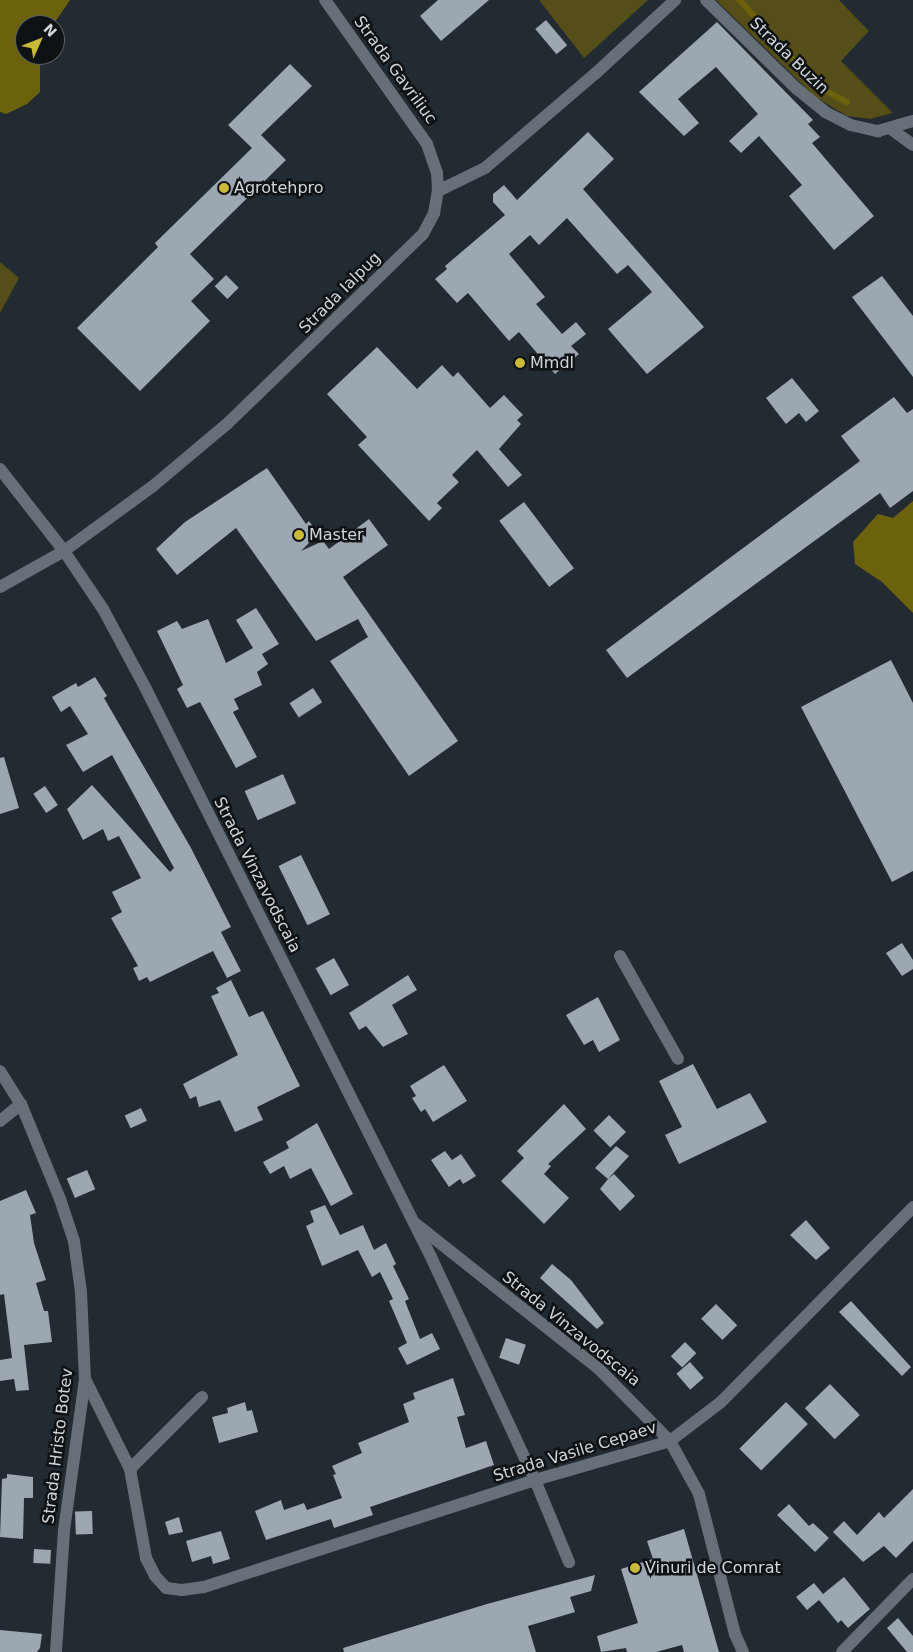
<!DOCTYPE html>
<style>
body{margin:0}
#map{position:relative;width:913px;height:1652px;overflow:hidden;background:#222a32;font-family:"DejaVu Sans",sans-serif}
div>[style]{position:absolute}
.green>*{inset:0;background:#554e18}
.water>*{inset:0;background:#6c620d}
.stream>*{height:5.5px;margin:-2.75px;padding:0 2.75px;transform-origin:2.75px;border-radius:2.75px;background:#6c620d}
.building>*{inset:0;background:#9da7b1;transform-origin:0 0}
.minor>*{height:12px;margin:-6px;padding:0 6px;transform-origin:6px;border-radius:6px;background:#677079}
.dots>*{width:14px;height:14px;translate:-50% -50%;box-sizing:border-box;border:2px solid #0f1215;border-radius:50%}
span{translate:-50% -50%;white-space:nowrap;text-align:center;line-height:1.15;-webkit-text-stroke:5px #0f1215;paint-order:stroke}
.street-label{font-size:16px;color:#d1d6db}
.poi-label{font-size:16px;color:#d1d6db}
.left{translate:0 -50%;text-align:left}
.north{position:absolute;left:15px;top:15px;width:50px;height:50px;box-sizing:border-box;background:#0f1215;border:1px solid #5d6064;border-radius:50%;rotate:46deg;font-size:14px;font-weight:700;line-height:20px;text-align:center;color:#d1d6db}
.north::after{content:'';display:block;margin:auto;width:18px;height:22px;background:#caba3a;clip-path:polygon(50% 0,100% 100%,50% 72%,0 100%)}
</style>
<div id="map">
<div class="green">
<div style="clip-path:polygon(539px 0,648px 0,584px 58px)"></div>
<div style="clip-path:polygon(716px 0,839px 0,869px 31px,841px 61px,893px 113px,870px 119px,847px 116px,814px 96px)"></div>
<div style="clip-path:polygon(0 262px,19px 278px,0 313px)"></div>
</div>
<div class="water">
<div style="clip-path:polygon(0 0,70px 0,53px 25px,25px 25px,25px 55px,40px 55px,40px 92px,27px 104px,6px 114px,0 112px)"></div>
<div style="clip-path:polygon(913px 501px,913px 613px,882px 582px,855px 564px,853px 542px,878px 514px,893px 518px)"></div>
</div>
<div class="stream">
<div style="left:740px;top:0;width:115px;rotate:48.2deg"></div>
<div style="left:817px;top:86px;width:34px;rotate:28deg"></div>
</div>
<div class="building">
<div style="clip-path:polygon(438px 0,489px 0,441px 41px,420px 16px)"></div>
<div style="left:546px;top:20px;width:33px;height:14px;rotate:50deg"></div>
<div style="clip-path:polygon(717px 22px,813px 120px,808px 124px,820px 137px,812px 143px,874px 216px,834px 250px,789px 196px,802px 185px,759px 136px,741px 153px,729px 141px,758px 114px,716px 67px,678px 99px,699px 123px,684px 136px,639px 92px)"></div>
<div style="clip-path:polygon(290px 64px,312px 86px,261px 135px,286px 160px,190px 254px,214px 279px,191px 301px,210px 321px,140px 391px,77px 328px,158px 247px,155px 243px,252px 148px,228px 125px)"></div>
<div style="clip-path:polygon(588px 132px,614px 159px,583px 189px,704px 327px,647px 374px,608px 329px,652px 292px,628px 265px,617px 274px,567px 218px,539px 245px,530px 235px,509px 254px,545px 297px,536px 304px,562px 334px,576px 322px,586px 334px,571px 346px,579px 354px,555px 374px,519px 332px,509px 341px,468px 293px,457px 303px,435px 279px,447px 269px,445px 266px,505px 215px,493px 202px,493px 194px,504px 185px,517px 200px)"></div>
<div style="left:226px;top:275px;width:18px;height:16px;rotate:45deg"></div>
<div style="clip-path:polygon(882px 276px,913px 316px,913px 377px,852px 297px)"></div>
<div style="clip-path:polygon(377px 347px,417px 389px,442px 365px,453px 377px,458px 372px,490px 408px,504px 395px,523px 415px,517px 420px,521px 424px,499px 449px,522px 475px,508px 487px,477px 450px,452px 475px,459px 482px,437px 503px,442px 508px,429px 521px,358px 445px,367px 437px,327px 394px)"></div>
<div style="clip-path:polygon(792px 378px,819px 411px,806px 422px,799px 413px,786px 424px,766px 398px)"></div>
<div style="clip-path:polygon(894px 397px,907px 413px,913px 409px,913px 491px,890px 508px,880px 493px,627px 678px,606px 650px,860px 461px,841px 436px)"></div>
<div style="clip-path:polygon(267px 468px,306px 524px,309px 521px,318px 534px,301px 551px,323px 541px,329px 549px,369px 519px,388px 545px,343px 577px,458px 741px,409px 776px,330px 661px,368px 637px,358px 619px,316px 641px,236px 528px,177px 575px,156px 549px,185px 522px)"></div>
<div style="left:524px;top:502px;width:83px;height:31px;rotate:53deg"></div>
<div style="clip-path:polygon(256px 608px,279px 644px,262px 654px,268px 664px,257px 672px,262px 685px,234px 699px,239px 709px,233px 712px,257px 757px,236px 768px,200px 702px,187px 708px,177px 689px,183px 685px,157px 631px,177px 621px,182px 629px,208px 619px,226px 663px,253px 648px,236px 620px)"></div>
<div style="clip-path:polygon(891px 660px,913px 703px,913px 871px,892px 882px,801px 707px)"></div>
<div style="clip-path:polygon(95px 677px,107px 696px,104px 698px,191px 848px,231px 927px,221px 932px,241px 971px,227px 978px,213px 951px,150px 982px,147px 977px,139px 981px,133px 968px,138px 966px,111px 918px,122px 912px,112px 892px,141px 878px,119px 836px,108px 841px,103px 829px,83px 840px,67px 809px,92px 785px,170px 872px,174px 868px,112px 755px,83px 772px,66px 745px,88px 734px,70px 706px,61px 712px,52px 697px,76px 683px,78px 687px)"></div>
<div style="left:313px;top:688px;width:17px;height:28px;rotate:57deg"></div>
<div style="clip-path:polygon(4px 757px,19px 808px,0 814px,0 758px)"></div>
<div style="left:283px;top:774px;width:32px;height:42px;rotate:66deg"></div>
<div style="left:45px;top:786px;width:23px;height:14px;rotate:56deg"></div>
<div style="left:301px;top:855px;width:66px;height:25px;rotate:64deg"></div>
<div style="clip-path:polygon(902px 943px,913px 960px,913px 969px,902px 976px,886px 953px)"></div>
<div style="left:334px;top:958px;width:31px;height:21px;rotate:61deg"></div>
<div style="clip-path:polygon(408px 975px,417px 990px,392px 1005px,408px 1034px,383px 1047px,366px 1026px,359px 1030px,349px 1013px)"></div>
<div style="clip-path:polygon(231px 980px,249px 1017px,263px 1011px,300px 1086px,257px 1107px,263px 1120px,235px 1132px,220px 1100px,199px 1107px,196px 1096px,190px 1099px,183px 1084px,238px 1055px,211px 996px,219px 993px,216px 988px)"></div>
<div style="clip-path:polygon(598px 997px,620px 1040px,599px 1052px,593px 1040px,584px 1045px,566px 1015px)"></div>
<div style="clip-path:polygon(693px 1064px,717px 1109px,750px 1093px,767px 1122px,679px 1164px,665px 1135px,682px 1127px,659px 1081px)"></div>
<div style="clip-path:polygon(444px 1065px,467px 1101px,433px 1122px,425px 1109px,421px 1112px,412px 1098px,416px 1096px,410px 1086px)"></div>
<div style="clip-path:polygon(564px 1104px,586px 1129px,548px 1164px,551px 1166px,544px 1174px,569px 1198px,544px 1224px,501px 1181px,524px 1158px,517px 1151px)"></div>
<div style="left:141px;top:1108px;width:14px;height:18px;rotate:65deg"></div>
<div style="left:609px;top:1115px;width:24px;height:22px;rotate:45deg"></div>
<div style="clip-path:polygon(317px 1123px,353px 1194px,331px 1206px,311px 1168px,290px 1179px,284px 1166px,270px 1174px,263px 1162px,289px 1148px,286px 1142px)"></div>
<div style="clip-path:polygon(616px 1146px,629px 1156px,608px 1179px,614px 1174px,635px 1196px,620px 1211px,600px 1189px,608px 1179px,595px 1168px)"></div>
<div style="clip-path:polygon(445px 1151px,452px 1160px,461px 1154px,476px 1176px,463px 1184px,460px 1179px,449px 1187px,431px 1160px)"></div>
<div style="left:87px;top:1170px;width:21px;height:22px;rotate:67deg"></div>
<div style="clip-path:polygon(26px 1190px,36px 1213px,30px 1215px,34px 1243px,46px 1280px,36px 1283px,44px 1311px,48px 1311px,52px 1342px,24px 1345px,29px 1390px,16px 1391px,14px 1379px,0 1381px,0 1360px,12px 1358px,4px 1294px,0 1295px,0 1201px)"></div>
<div style="clip-path:polygon(325px 1205px,340px 1235px,363px 1225px,374px 1250px,386px 1243px,396px 1264px,393px 1266px,409px 1299px,405px 1301px,420px 1339px,432px 1333px,440px 1349px,407px 1365px,398px 1348px,407px 1343px,389px 1301px,393px 1299px,380px 1272px,372px 1277px,358px 1250px,322px 1266px,306px 1226px,314px 1222px,310px 1211px)"></div>
<div style="clip-path:polygon(806px 1220px,830px 1248px,816px 1260px,790px 1235px)"></div>
<div style="clip-path:polygon(552px 1264px,571px 1280px,604px 1323px,597px 1329px,540px 1278px)"></div>
<div style="clip-path:polygon(851px 1301px,911px 1367px,902px 1376px,839px 1312px)"></div>
<div style="left:716px;top:1304px;width:30px;height:21px;rotate:45deg"></div>
<div style="left:506px;top:1338px;width:21px;height:21px;rotate:19deg"></div>
<div style="left:685px;top:1342px;width:16px;height:20px;rotate:45deg"></div>
<div style="left:690px;top:1362px;width:21px;height:18px;rotate:49deg"></div>
<div style="clip-path:polygon(453px 1378px,465px 1415px,457px 1417px,466px 1448px,486px 1441px,494px 1465px,370px 1507px,373px 1515px,334px 1528px,331px 1519px,266px 1540px,255px 1511px,281px 1500px,284px 1510px,304px 1503px,307px 1510px,342px 1498px,333px 1475px,336px 1474px,332px 1466px,362px 1453px,358px 1443px,409px 1422px,403px 1404px,415px 1399px,413px 1393px)"></div>
<div style="left:830px;top:1384px;width:43px;height:35px;rotate:46deg"></div>
<div style="clip-path:polygon(245px 1402px,247px 1411px,252px 1410px,258px 1432px,219px 1443px,212px 1417px,228px 1413px,227px 1408px)"></div>
<div style="left:786px;top:1402px;width:31px;height:66px;rotate:45deg"></div>
<div style="clip-path:polygon(7px 1474px,33px 1477px,33px 1498px,24px 1498px,23px 1539px,0 1537px,2px 1479px,7px 1478px)"></div>
<div style="clip-path:polygon(913px 1489px,913px 1541px,896px 1558px,884px 1546px,863px 1562px,833px 1532px,844px 1521px,857px 1535px,879px 1512px,884px 1518px)"></div>
<div style="clip-path:polygon(789px 1504px,809px 1526px,813px 1523px,829px 1538px,815px 1552px,777px 1515px)"></div>
<div style="left:92px;top:1511px;width:23px;height:17px;rotate:88deg"></div>
<div style="clip-path:polygon(179px 1517px,183px 1532px,169px 1535px,165px 1522px)"></div>
<div style="clip-path:polygon(684px 1529px,719px 1652px,684px 1652px,682px 1645px,656px 1652px,627px 1652px,626px 1648px,601px 1652px,597px 1636px,638px 1623px,621px 1569px,653px 1559px,647px 1541px)"></div>
<div style="clip-path:polygon(221px 1531px,230px 1559px,213px 1564px,211px 1556px,192px 1562px,186px 1541px)"></div>
<div style="left:34px;top:1549px;width:17px;height:14px;rotate:3deg"></div>
<div style="clip-path:polygon(595px 1575px,591px 1591px,570px 1597px,575px 1612px,528px 1626px,536px 1652px,344px 1652px,343px 1648px,487px 1604px)"></div>
<div style="clip-path:polygon(844px 1577px,870px 1609px,848px 1628px,841px 1620px,838px 1623px,819px 1600px,807px 1610px,796px 1597px,814px 1583px,823px 1594px)"></div>
<div style="clip-path:polygon(898px 1618px,913px 1636px,913px 1652px,907px 1652px,887px 1628px)"></div>
<div style="clip-path:polygon(0 1630px,42px 1634px,40px 1648px,37px 1652px,0 1652px)"></div>
</div>
<div class="minor">
<div style="left:706px;top:0;width:127px;rotate:44.4deg"></div>
<div style="left:797px;top:89px;width:36px;rotate:39deg"></div>
<div style="left:825px;top:112px;width:29px;rotate:27deg"></div>
<div style="left:851px;top:125px;width:28px;rotate:13deg"></div>
<div style="left:878px;top:131px;width:36px;rotate:-16deg"></div>
<div style="left:891px;top:129px;width:27px;rotate:36deg"></div>
<div style="left:438px;top:191px;width:52px;rotate:-26.1deg"></div>
<div style="left:485px;top:168px;width:146px;rotate:-40.6deg"></div>
<div style="left:596px;top:73px;width:108px;rotate:-42.7deg"></div>
<div style="left:0;top:469px;width:104px;rotate:52deg"></div>
<div style="left:64px;top:551px;width:70px;rotate:56.1deg"></div>
<div style="left:103px;top:609px;width:89px;rotate:61.7deg"></div>
<div style="left:145px;top:687px;width:638px;rotate:63.35deg"></div>
<div style="left:431px;top:1257px;width:246px;rotate:65deg"></div>
<div style="left:535px;top:1480px;width:89px;rotate:67.5deg"></div>
<div style="left:0;top:587px;width:73px;rotate:-29.4deg"></div>
<div style="left:64px;top:551px;width:110px;rotate:-36.1deg"></div>
<div style="left:153px;top:486px;width:97px;rotate:-40deg"></div>
<div style="left:227px;top:424px;width:273px;rotate:-44.1deg"></div>
<div style="left:423px;top:234px;width:24px;rotate:-62deg"></div>
<div style="left:434px;top:213px;width:22px;rotate:-80deg"></div>
<div style="left:438px;top:191px;width:18px;rotate:-93deg"></div>
<div style="left:437px;top:173px;width:31px;rotate:-109deg"></div>
<div style="left:427px;top:144px;width:176px;rotate:-125.3deg"></div>
<div style="left:620px;top:956px;width:118px;rotate:60.6deg"></div>
<div style="left:0;top:1071px;width:39px;rotate:58deg"></div>
<div style="left:21px;top:1104px;width:103px;rotate:67.7deg"></div>
<div style="left:60px;top:1199px;width:44px;rotate:71.6deg"></div>
<div style="left:74px;top:1241px;width:51px;rotate:82.2deg"></div>
<div style="left:81px;top:1292px;width:87px;rotate:87.4deg"></div>
<div style="left:85px;top:1379px;width:153px;rotate:97.9deg"></div>
<div style="left:64px;top:1531px;width:121px;rotate:93.8deg"></div>
<div style="left:0;top:1121px;width:27px;rotate:-39deg"></div>
<div style="left:416px;top:1224px;width:232px;rotate:38.4deg"></div>
<div style="left:598px;top:1368px;width:103px;rotate:45.4deg"></div>
<div style="left:670px;top:1441px;width:60px;rotate:61.3deg"></div>
<div style="left:699px;top:1494px;width:145px;rotate:75.6deg"></div>
<div style="left:735px;top:1634px;width:20px;rotate:66deg"></div>
<div style="left:85px;top:1379px;width:101px;rotate:63.4deg"></div>
<div style="left:130px;top:1469px;width:90px;rotate:79.8deg"></div>
<div style="left:146px;top:1558px;width:20px;rotate:63deg"></div>
<div style="left:155px;top:1576px;width:16px;rotate:47deg"></div>
<div style="left:166px;top:1588px;width:16px;rotate:7deg"></div>
<div style="left:182px;top:1590px;width:22px;rotate:-8deg"></div>
<div style="left:204px;top:1587px;width:348px;rotate:-17.9deg"></div>
<div style="left:535px;top:1480px;width:141px;rotate:-16.1deg"></div>
<div style="left:670px;top:1441px;width:64px;rotate:-37.4deg"></div>
<div style="left:721px;top:1402px;width:274px;rotate:-45.4deg"></div>
<div style="left:130px;top:1469px;width:102px;rotate:-45deg"></div>
<div style="left:842px;top:1652px;width:102px;rotate:-45.8deg"></div>
</div>
<div class="dots">
<div style="left:224px;top:188px;background:#caba3a"></div>
<div style="left:520px;top:363px;background:#caba3a"></div>
<div style="left:299px;top:535px;background:#caba3a"></div>
<div style="left:635px;top:1568px;background:#caba3a"></div>
</div>
<div class="street-label">
<span style="left:789px;top:56px;rotate:44deg">Strada Buzin</span>
<span style="left:395px;top:70px;rotate:54deg">Strada Gavriliuc</span>
<span style="left:340px;top:293px;rotate:-45deg">Strada Ialpug</span>
<span style="left:257px;top:875px;rotate:63deg">Strada Vinzavodscaia</span>
<span style="left:571px;top:1329px;rotate:39deg">Strada Vinzavodscaia</span>
<span style="left:58px;top:1446px;rotate:-83deg">Strada Hristo Botev</span>
<span style="left:575px;top:1452px;rotate:-17deg">Strada Vasile Cepaev</span>
</div>
<div class="poi-label">
<span class="left" style="left:234px;top:188px">Agrotehpro</span>
<span class="left" style="left:530px;top:363px">Mmdl</span>
<span class="left" style="left:309px;top:535px">Master</span>
<span class="left" style="left:645px;top:1568px">Vinuri de Comrat</span>
</div>
<div class="north">N</div>
</div>
